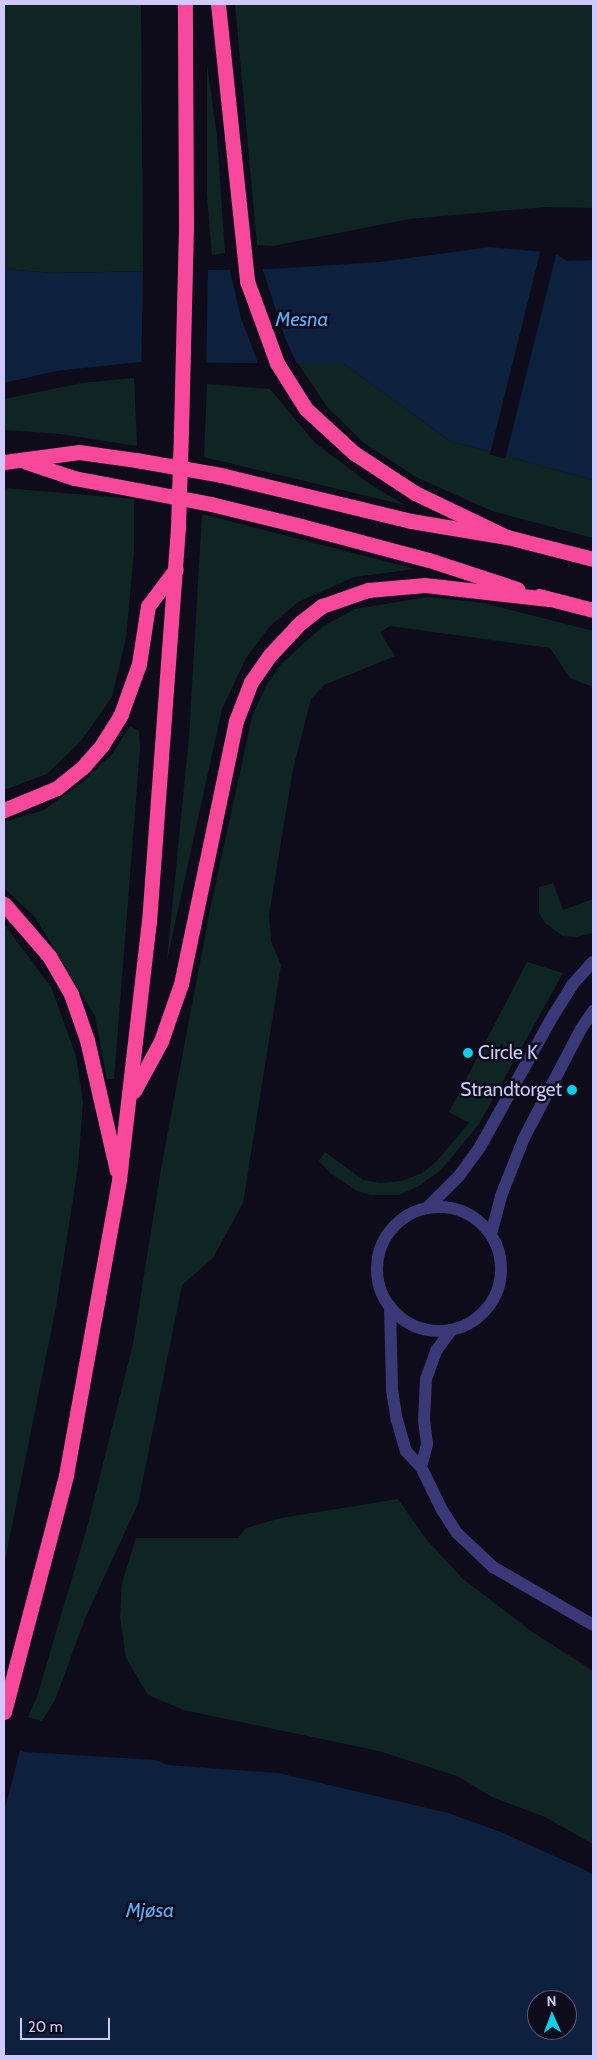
<!DOCTYPE html>
<meta charset="utf-8">
<style>
body{margin:0}
#map{position:relative;width:597px;height:2060px;overflow:hidden;background:#0e0c1b;font-family:Cabin,sans-serif}
div>[style]{position:absolute}
.green>*{inset:0;background:#0f2524}
.water>*{inset:0;background:#0d203d}
.pier>*{inset:0;background:#0e0c1b;transform-origin:0 0}
.minor>*{height:12px;margin:-6px;padding:0 6px;transform-origin:6px;border-radius:6px;background:#3b3878}
.minor>.ring{margin:-6px;padding:0;box-sizing:content-box;background:none;border:12px solid #3b3878;border-radius:50%}
.highway>*{height:15px;margin:-7.5px;padding:0 7.5px;transform-origin:7.5px;border-radius:7.5px;background:#f7489b}
.highway-bridge>*{height:15px;margin:-7.5px;padding:0 7.5px;transform-origin:7.5px;border-radius:7.5px;background:#f7489b}
.dots>*{width:14px;height:14px;translate:-50% -50%;box-sizing:border-box;border:2px solid #0e0c1b;border-radius:50%}
span{translate:-50% -50%;white-space:nowrap;text-align:center;line-height:1.15;-webkit-text-stroke:5px #0e0c1b;paint-order:stroke}
.poi-label{font-size:19px;color:#cec8fd}
.left{translate:0 -50%;text-align:left}
.right{translate:-100% -50%;text-align:right}
.water-label{font-size:20px;color:#5aaef8;font-style:italic}
.frame{position:absolute;inset:0;border:5px solid #cec8fd;pointer-events:none}
.north{position:absolute;left:527px;top:1990px;width:50px;height:50px;box-sizing:border-box;background:#0e0c1b;border:1px solid #5b5775;border-radius:50%;rotate:358deg;font-size:14px;font-weight:700;line-height:20px;text-align:center;color:#cec8fd}
.north::after{content:'';display:block;margin:auto;width:18px;height:22px;background:#09cfe7;clip-path:polygon(50% 0,100% 100%,50% 72%,0 100%)}
.scale{position:absolute;left:20px;top:2018px;width:90px;height:22px;box-sizing:border-box;border:2px solid #cec8fd;border-top:0;padding-left:6px;font-size:15px;line-height:18px;white-space:nowrap;color:#cec8fd;-webkit-text-stroke:4px #0e0c1b;paint-order:stroke}
</style>
<div id="map">
<div class="green">
<div style="clip-path:polygon(4px 4px,141px 4px,143px 271px,53px 273px,4px 269px)"></div>
<div style="clip-path:polygon(235px 4px,593px 4px,593px 208px,545px 207px,409px 219px,273px 246px,257px 245px)"></div>
<div style="clip-path:polygon(207px 64px,217px 137px,225px 253px,212px 255px,207px 195px)"></div>
<div style="clip-path:polygon(297px 362px,344px 364px,450px 441px,593px 480px,593px 538px,492px 511px,418px 478px,364px 443px,328px 408px)"></div>
<div style="clip-path:polygon(134px 378px,137px 446px,61px 434px,4px 430px,4px 399px,82px 383px)"></div>
<div style="clip-path:polygon(207px 384px,270px 389px,315px 443px,371px 485px,405px 505px,204px 457px)"></div>
<div style="clip-path:polygon(4px 488px,134px 499px,134px 551px,126px 638px,112px 697px,80px 742px,47px 774px,4px 790px)"></div>
<div style="clip-path:polygon(202px 514px,415px 569px,354px 577px,298px 602px,269px 627px,246px 658px,222px 709px,167px 960px,189px 737px)"></div>
<div style="clip-path:polygon(428px 597px,484px 603px,593px 631px,593px 687px,570px 678px,550px 648px,390px 626px,380px 632px,395px 656px,324px 685px,311px 699px,293px 769px,269px 915px,271px 941px,281px 965px,243px 1203px,213px 1258px,182px 1285px,138px 1504px,86px 1616px,55px 1700px,42px 1721px,28px 1717px,37px 1697px,88px 1524px,133px 1344px,162px 1163px,210px 910px,252px 717px,265px 688px,281px 664px,322px 627px,355px 609px)"></div>
<div style="clip-path:polygon(130px 726px,139px 731px,140px 748px,114px 1079px,107px 1079px,95px 1016px,35px 917px,4px 888px,4px 822px,44px 810px,83px 782px,113px 753px)"></div>
<div style="clip-path:polygon(553px 883px,563px 910px,593px 899px,593px 933px,576px 937px,563px 936px,545px 923px,539px 913px,539px 887px)"></div>
<div style="clip-path:polygon(4px 924px,51px 987px,76px 1056px,83px 1102px,78px 1167px,56px 1307px,4px 1565px)"></div>
<div style="clip-path:polygon(527px 962px,563px 973px,479px 1124px,441px 1170px,419px 1186px,399px 1195px,371px 1195px,357px 1191px,330px 1173px,319px 1161px,325px 1152px,363px 1180px,381px 1183px,402px 1181px,422px 1173px,437px 1161px,469px 1123px,449px 1112px)"></div>
<div style="clip-path:polygon(398px 1499px,426px 1539px,463px 1579px,531px 1631px,593px 1671px,593px 1844px,545px 1817px,492px 1797px,457px 1776px,379px 1751px,184px 1710px,148px 1695px,126px 1658px,120px 1616px,122px 1583px,136px 1538px,238px 1538px,246px 1528px,281px 1518px)"></div>
</div>
<div class="water">
<div style="clip-path:polygon(490px 247px,554px 253px,567px 261px,593px 260px,593px 480px,450px 441px,344px 364px,140px 362px,56px 371px,4px 383px,4px 269px,53px 273px,272px 269px,380px 262px)"></div>
<div style="clip-path:polygon(evenodd,4px 1743px,25px 1752px,155px 1760px,168px 1765px,278px 1773px,448px 1813px,501px 1832px,585px 1870px,593px 1875px,593px 2056px,4px 2056px,4px 1743px,537px 2000px,567px 2000px,567px 2030px,537px 2030px,537px 2000px)"></div>
</div>
<div class="pier">
<div style="left:541px;top:249px;width:16px;height:212px;rotate:14deg"></div>
<div style="clip-path:polygon(229px 267px,262px 267px,285px 338px,297px 364px,258px 363px,241px 318px)"></div>
<div style="left:208px;top:268px;width:96px;height:65px;rotate:91deg"></div>
<div style="clip-path:polygon(4px 1741px,21px 1747px,4px 1812px)"></div>
</div>
<div class="minor">
<div class="ring" style="left:377px;top:1207px;width:112px;height:112px"></div>
<div style="left:427px;top:1208px;width:45px;rotate:-45deg"></div>
<div style="left:459px;top:1176px;width:36px;rotate:-54deg"></div>
<div style="left:480px;top:1147px;width:150px;rotate:-60.9deg"></div>
<div style="left:553px;top:1016px;width:36px;rotate:-58deg"></div>
<div style="left:572px;top:985px;width:31px;rotate:-48deg"></div>
<div style="left:491px;top:1234px;width:39px;rotate:-75deg"></div>
<div style="left:501px;top:1196px;width:62px;rotate:-68.4deg"></div>
<div style="left:524px;top:1138px;width:123px;rotate:-62.4deg"></div>
<div style="left:581px;top:1029px;width:22px;rotate:-56deg"></div>
<div style="left:390px;top:1306px;width:84px;rotate:88.6deg"></div>
<div style="left:392px;top:1390px;width:30px;rotate:81deg"></div>
<div style="left:397px;top:1420px;width:32px;rotate:74deg"></div>
<div style="left:406px;top:1451px;width:22px;rotate:47deg"></div>
<div style="left:421px;top:1467px;width:48px;rotate:64deg"></div>
<div style="left:442px;top:1510px;width:27px;rotate:57deg"></div>
<div style="left:457px;top:1533px;width:50px;rotate:43.4deg"></div>
<div style="left:493px;top:1567px;width:116px;rotate:30.1deg"></div>
<div style="left:421px;top:1467px;width:24px;rotate:-75deg"></div>
<div style="left:427px;top:1444px;width:23px;rotate:-97deg"></div>
<div style="left:424px;top:1421px;width:42px;rotate:-87.3deg"></div>
<div style="left:426px;top:1379px;width:30px;rotate:-70deg"></div>
<div style="left:436px;top:1351px;width:26px;rotate:-54deg"></div>
</div>
<div class="highway">
<div style="left:218px;top:4px;width:279px;rotate:84deg"></div>
<div style="left:247px;top:281px;width:87px;rotate:69.9deg"></div>
<div style="left:277px;top:363px;width:54px;rotate:57.8deg"></div>
<div style="left:306px;top:409px;width:65px;rotate:42.5deg"></div>
<div style="left:354px;top:453px;width:73px;rotate:33.3deg"></div>
<div style="left:415px;top:493px;width:102px;rotate:25.6deg"></div>
<div style="left:181px;top:431px;width:210px;rotate:-88.6deg"></div>
<div style="left:186px;top:221px;width:217px;rotate:-90.3deg"></div>
<div style="left:4px;top:462px;width:76px;rotate:-7.6deg"></div>
<div style="left:79px;top:452px;width:58px;rotate:8deg"></div>
<div style="left:136px;top:460px;width:86px;rotate:10deg"></div>
<div style="left:221px;top:475px;width:195px;rotate:13.6deg"></div>
<div style="left:411px;top:521px;width:97px;rotate:9.5deg"></div>
<div style="left:507px;top:537px;width:89px;rotate:14.3deg"></div>
<div style="left:26px;top:462px;width:51px;rotate:18.4deg"></div>
<div style="left:74px;top:478px;width:139px;rotate:10.7deg"></div>
<div style="left:211px;top:504px;width:93px;rotate:13.7deg"></div>
<div style="left:301px;top:526px;width:132px;rotate:14.9deg"></div>
<div style="left:429px;top:560px;width:93px;rotate:18.2deg"></div>
<div style="left:539px;top:596px;width:56px;rotate:14.5deg"></div>
<div style="left:4px;top:810px;width:57px;rotate:-22.5deg"></div>
<div style="left:57px;top:788px;width:33px;rotate:-39deg"></div>
<div style="left:83px;top:767px;width:29px;rotate:-49deg"></div>
<div style="left:102px;top:745px;width:36px;rotate:-58deg"></div>
<div style="left:121px;top:714px;width:53px;rotate:-70.2deg"></div>
<div style="left:139px;top:664px;width:59px;rotate:-81.2deg"></div>
<div style="left:148px;top:606px;width:46px;rotate:-52.9deg"></div>
<div style="left:4px;top:904px;width:69px;rotate:49.1deg"></div>
<div style="left:49px;top:956px;width:44px;rotate:59.9deg"></div>
<div style="left:71px;top:994px;width:49px;rotate:70.8deg"></div>
<div style="left:87px;top:1040px;width:134px;rotate:77.1deg"></div>
<div style="left:134px;top:1091px;width:57px;rotate:-61.6deg"></div>
<div style="left:161px;top:1041px;width:60px;rotate:-70.7deg"></div>
<div style="left:181px;top:984px;width:269px;rotate:-78.2deg"></div>
<div style="left:236px;top:721px;width:42px;rotate:-69deg"></div>
<div style="left:251px;top:682px;width:33px;rotate:-55deg"></div>
<div style="left:270px;top:655px;width:44px;rotate:-46.8deg"></div>
<div style="left:300px;top:623px;width:28px;rotate:-38deg"></div>
<div style="left:322px;top:606px;width:49px;rotate:-19.2deg"></div>
<div style="left:368px;top:590px;width:57px;rotate:-5deg"></div>
<div style="left:425px;top:585px;width:124px;rotate:6.5deg"></div>
<div style="left:4px;top:1712px;width:245px;rotate:-75.3deg"></div>
<div style="left:66px;top:1475px;width:300px;rotate:-79.8deg"></div>
<div style="left:119px;top:1180px;width:260px;rotate:-83.4deg"></div>
<div style="left:149px;top:922px;width:396px;rotate:-85.8deg"></div>
</div>
<div class="highway-bridge">
<div style="left:178px;top:527px;width:96px;rotate:-88.2deg"></div>
</div>
<div class="dots">
<div style="left:468px;top:1053px;background:#09cfe7"></div>
<div style="left:572px;top:1090px;background:#09cfe7"></div>
</div>
<div class="poi-label">
<span class="left" style="left:478px;top:1053px">Circle K</span>
<span class="right" style="left:562px;top:1090px">Strandtorget</span>
</div>
<div class="water-label">
<span style="left:302px;top:319px">Mesna</span>
<span style="left:150px;top:1910px">Mjøsa</span>
</div>
<div class="frame"></div>
<div class="north">N</div>
<div class="scale">20 m</div>
</div>
